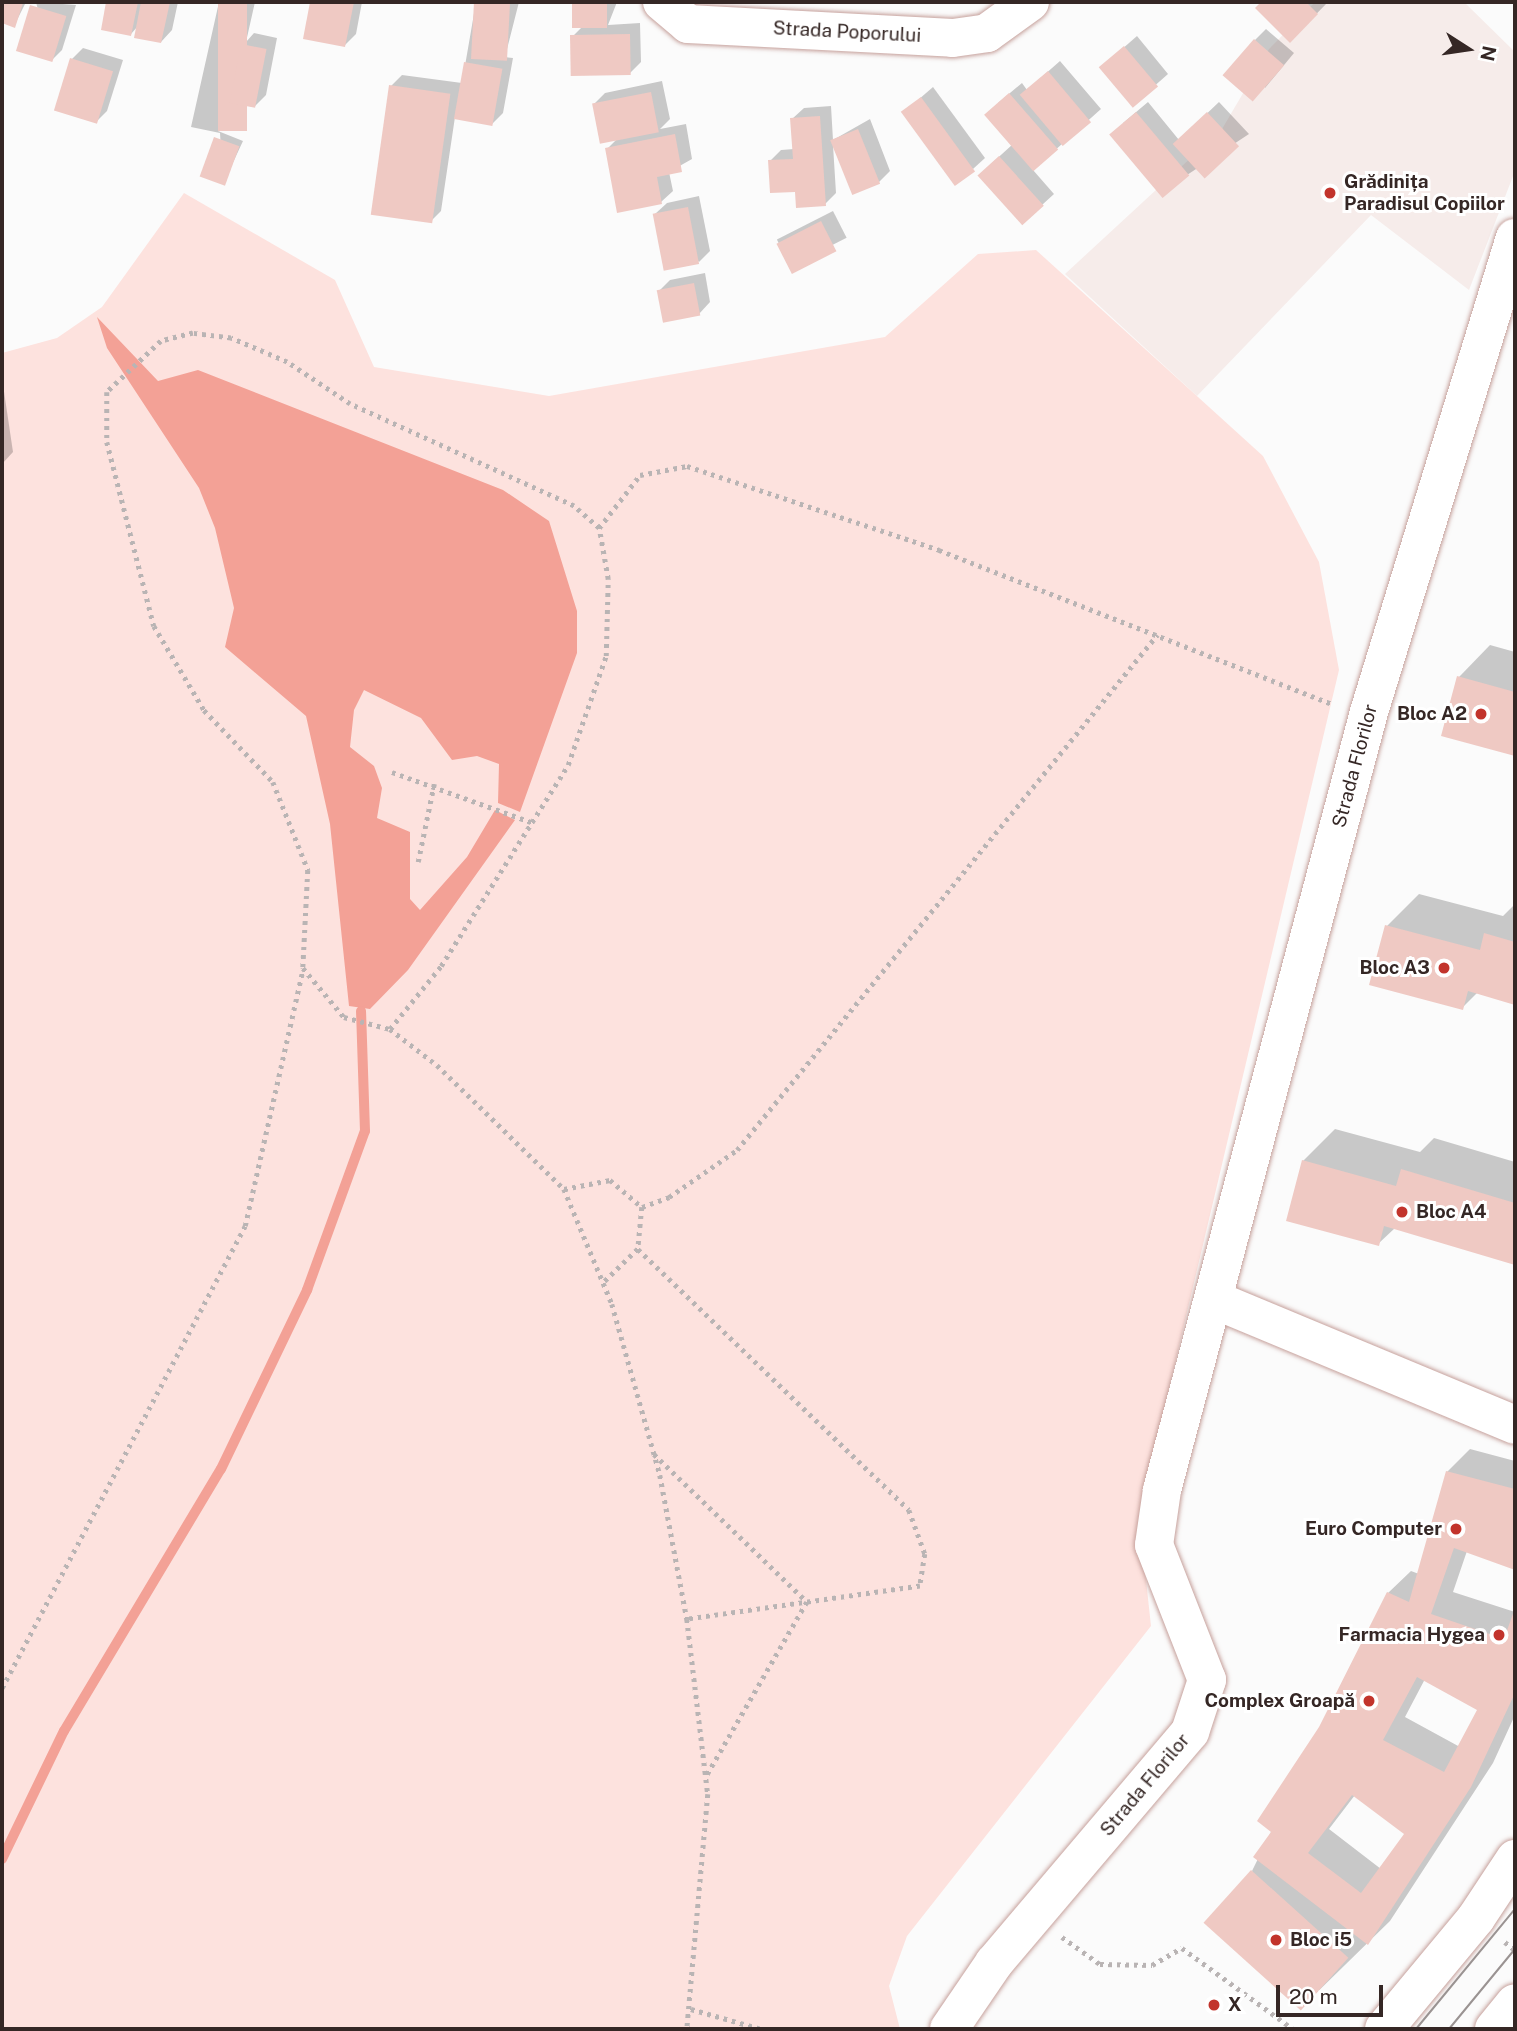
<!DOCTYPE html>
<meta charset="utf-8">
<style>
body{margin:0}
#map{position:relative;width:1517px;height:2031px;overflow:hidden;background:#fbfbfb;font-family:"Public Sans",sans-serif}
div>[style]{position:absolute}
.built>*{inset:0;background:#f6ecea}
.green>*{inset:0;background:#fde2de}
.water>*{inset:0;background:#f3a196}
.shadow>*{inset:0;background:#0003;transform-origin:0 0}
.stream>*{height:10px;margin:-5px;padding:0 5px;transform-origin:5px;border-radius:5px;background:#f3a196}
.building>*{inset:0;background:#efc9c3;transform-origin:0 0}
.path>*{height:4.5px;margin-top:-2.25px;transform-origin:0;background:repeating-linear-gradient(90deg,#b9b4b4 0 3.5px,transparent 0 8.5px)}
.roads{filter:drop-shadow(0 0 2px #c6a19c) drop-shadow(0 0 2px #c6a19c)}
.minor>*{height:38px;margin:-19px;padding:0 19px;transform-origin:19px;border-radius:19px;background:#fff}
.major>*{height:38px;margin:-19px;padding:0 19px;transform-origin:19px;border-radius:19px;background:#fff}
.tram>*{height:2px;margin:-1px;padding:0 1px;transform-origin:1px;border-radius:1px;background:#9a9392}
.dots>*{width:19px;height:19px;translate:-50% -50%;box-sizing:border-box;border:4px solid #fff;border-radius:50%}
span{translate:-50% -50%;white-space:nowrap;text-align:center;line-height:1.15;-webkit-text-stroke:6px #fff;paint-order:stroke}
.street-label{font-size:19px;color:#352725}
.poi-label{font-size:19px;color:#352725;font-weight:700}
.left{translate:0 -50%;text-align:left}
.right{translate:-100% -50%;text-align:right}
.frame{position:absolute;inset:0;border:4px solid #352725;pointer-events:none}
.north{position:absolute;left:1433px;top:14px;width:70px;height:70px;-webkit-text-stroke:5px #fff;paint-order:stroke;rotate:102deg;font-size:19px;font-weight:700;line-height:28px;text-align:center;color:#352725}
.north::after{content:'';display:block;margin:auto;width:24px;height:32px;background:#352725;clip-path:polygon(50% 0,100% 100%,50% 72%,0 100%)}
.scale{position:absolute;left:1276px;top:1985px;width:107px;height:32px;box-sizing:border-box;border:4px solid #352725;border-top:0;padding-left:9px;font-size:21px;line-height:24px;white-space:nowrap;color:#352725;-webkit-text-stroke:5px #fff;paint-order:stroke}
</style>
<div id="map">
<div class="built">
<div style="clip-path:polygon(1315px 2px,1464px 2px,1515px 52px,1515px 171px,1469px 290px,1371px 215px,1197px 396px,1065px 274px,1222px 129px,1269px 49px)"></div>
</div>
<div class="green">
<div style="clip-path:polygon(184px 193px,335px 280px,374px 367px,549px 396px,885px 337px,978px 254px,1036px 250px,1263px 456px,1319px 562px,1339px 670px,1139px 1515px,1151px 1626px,907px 1936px,889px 1986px,900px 2029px,2px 2029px,2px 353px,57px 338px,102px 307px)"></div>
</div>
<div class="water">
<div style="clip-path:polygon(97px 317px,158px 381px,198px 370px,503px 490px,549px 521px,577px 611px,577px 653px,520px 812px,498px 803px,499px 764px,477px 756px,452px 760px,421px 718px,364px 690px,354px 710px,350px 747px,374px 766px,382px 788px,377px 818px,410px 832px,410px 899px,420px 910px,467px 857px,495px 810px,515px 820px,408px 970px,370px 1009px,349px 1006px,330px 824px,306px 716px,225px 647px,234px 608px,215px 528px,199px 488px,107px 348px)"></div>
</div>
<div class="shadow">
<div style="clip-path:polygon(2px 2px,26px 2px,14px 26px,2px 21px)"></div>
<div style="clip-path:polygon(36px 2px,76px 5px,62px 50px,51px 61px)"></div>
<div style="clip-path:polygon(108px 2px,178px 2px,172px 30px,161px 42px,138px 26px,131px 34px,103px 29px)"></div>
<div style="clip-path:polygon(219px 2px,255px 2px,246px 42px,254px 33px,277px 38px,266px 95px,254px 107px,232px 102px,218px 131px,243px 141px,223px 184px,220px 133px,191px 127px)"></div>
<div style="clip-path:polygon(312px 2px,362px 2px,356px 34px,345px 45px,305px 37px)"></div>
<div style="clip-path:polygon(476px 2px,519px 2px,505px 57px,513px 58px,503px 113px,492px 124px,455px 117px,441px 211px,430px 222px,391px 86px,402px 75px,462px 83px)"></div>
<div style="clip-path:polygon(573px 2px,617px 2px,608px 25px,640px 23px,641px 62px,630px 73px,572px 37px,582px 27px,572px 26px)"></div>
<div style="clip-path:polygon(1264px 2px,1328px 2px,1290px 41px,1257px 8px)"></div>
<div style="clip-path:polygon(1266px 29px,1294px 53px,1265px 88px,1255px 40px)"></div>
<div style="clip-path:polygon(1137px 36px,1168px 74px,1133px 105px,1113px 57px)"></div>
<div style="clip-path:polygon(83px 48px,123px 60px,107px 111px,96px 122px,72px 59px)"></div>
<div style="clip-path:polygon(1060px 61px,1101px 109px,1033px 170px,1054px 194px,1042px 205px,991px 164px,1013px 144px,998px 103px,1022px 83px,1027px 90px)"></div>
<div style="clip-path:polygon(662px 81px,670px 119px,660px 129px,686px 124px,692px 159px,669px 172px,673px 191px,661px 202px,607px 149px,617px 139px,594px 104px,605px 93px)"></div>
<div style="clip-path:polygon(933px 87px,985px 158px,973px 169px,903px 113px)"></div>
<div style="clip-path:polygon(1148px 102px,1179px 140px,1219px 102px,1249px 134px,1187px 175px,1123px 123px)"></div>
<div style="clip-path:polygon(831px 106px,833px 140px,870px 119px,890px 171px,879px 182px,833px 145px,836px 193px,825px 204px,797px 190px,770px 161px,781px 150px,794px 149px,792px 119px,804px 108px)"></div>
<div style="clip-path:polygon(699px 196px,710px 251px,699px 262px,655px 214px,667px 203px)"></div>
<div style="left:833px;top:211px;width:30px;height:63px;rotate:63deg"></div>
<div style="clip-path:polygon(705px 273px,710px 302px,699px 314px,659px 291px,670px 280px)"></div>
<div style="clip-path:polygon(2px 378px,13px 452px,2px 464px)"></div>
<div style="clip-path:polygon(1490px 645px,1515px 652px,1515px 754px,1443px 735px,1459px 677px)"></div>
<div style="clip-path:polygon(1419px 894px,1503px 916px,1515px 904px,1515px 1003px,1478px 992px,1462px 1008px,1387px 926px)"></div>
<div style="clip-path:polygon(1335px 1129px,1420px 1152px,1434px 1138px,1515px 1162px,1515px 1263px,1395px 1228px,1378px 1244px,1303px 1161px)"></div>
<div style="clip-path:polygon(evenodd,1470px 1449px,1515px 1461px,1515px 1568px,1467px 1551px,1453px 1592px,1515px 1612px,1515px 1715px,1493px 1763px,1390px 1921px,1302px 2007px,1252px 1871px,1388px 1593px,1411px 1571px,1419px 1574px,1447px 1472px,1470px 1449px,1425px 1679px,1480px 1709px,1460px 1747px,1405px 1717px,1425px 1679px,1470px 1449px,1355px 1795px,1407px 1834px,1381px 1869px,1329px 1829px,1355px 1795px)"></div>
</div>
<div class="stream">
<div style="left:2px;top:1859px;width:142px;rotate:-64.2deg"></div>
<div style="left:64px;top:1731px;width:305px;rotate:-59.1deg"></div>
<div style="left:221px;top:1469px;width:199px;rotate:-64.3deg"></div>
<div style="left:307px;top:1290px;width:169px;rotate:-70deg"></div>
<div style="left:365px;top:1131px;width:120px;rotate:-91.9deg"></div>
</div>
<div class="building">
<div style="clip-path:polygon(2px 2px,23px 3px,15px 28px,2px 23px)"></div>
<div style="clip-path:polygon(106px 2px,138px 2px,131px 36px,101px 30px)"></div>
<div style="clip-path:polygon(141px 2px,170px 2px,161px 43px,134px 38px)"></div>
<div style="left:218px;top:2px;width:29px;height:129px"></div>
<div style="clip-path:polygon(310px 2px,354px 2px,345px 47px,303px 39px)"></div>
<div style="left:474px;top:2px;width:36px;height:57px;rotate:3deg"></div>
<div style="left:572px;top:2px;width:35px;height:26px"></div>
<div style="clip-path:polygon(1261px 2px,1306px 2px,1318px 14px,1290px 43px,1255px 8px)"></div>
<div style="left:30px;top:5px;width:38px;height:48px;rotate:17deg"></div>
<div style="left:630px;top:34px;width:41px;height:60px;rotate:89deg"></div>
<div style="left:1254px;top:39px;width:40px;height:48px;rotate:41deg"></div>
<div style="left:241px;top:44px;width:26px;height:60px;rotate:11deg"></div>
<div style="left:1124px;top:46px;width:53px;height:33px;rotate:50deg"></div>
<div style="left:70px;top:58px;width:45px;height:55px;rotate:17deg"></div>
<div style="left:464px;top:62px;width:39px;height:58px;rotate:10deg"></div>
<div style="left:1048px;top:71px;width:67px;height:37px;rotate:50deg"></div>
<div style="left:389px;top:85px;width:62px;height:131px;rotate:8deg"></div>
<div style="left:651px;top:92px;width:41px;height:60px;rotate:79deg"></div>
<div style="left:1009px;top:93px;width:75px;height:33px;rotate:49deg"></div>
<div style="left:921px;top:97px;width:92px;height:25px;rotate:54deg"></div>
<div style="left:1136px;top:112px;width:83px;height:35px;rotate:50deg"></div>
<div style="left:1207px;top:112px;width:47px;height:47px;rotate:47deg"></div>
<div style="clip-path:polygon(820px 116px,826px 206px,796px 208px,795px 192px,770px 193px,768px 160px,793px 159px,790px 118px)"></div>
<div style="left:858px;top:129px;width:59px;height:30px;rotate:68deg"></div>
<div style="clip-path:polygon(675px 134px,682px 172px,657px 177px,662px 204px,617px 213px,605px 148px)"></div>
<div style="left:214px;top:137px;width:27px;height:42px;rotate:20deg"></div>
<div style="left:999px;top:156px;width:67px;height:29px;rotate:48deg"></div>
<div style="left:688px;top:207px;width:58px;height:36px;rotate:79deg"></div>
<div style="left:821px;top:221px;width:34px;height:50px;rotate:63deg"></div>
<div style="left:694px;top:283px;width:33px;height:38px;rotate:79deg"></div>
<div style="clip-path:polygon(1457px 676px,1515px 692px,1515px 756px,1441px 736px)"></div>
<div style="clip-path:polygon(1385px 925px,1480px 950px,1484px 933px,1515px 942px,1515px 1005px,1468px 991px,1463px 1010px,1369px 985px)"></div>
<div style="clip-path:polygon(1302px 1160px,1396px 1186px,1401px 1169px,1515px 1203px,1515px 1265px,1384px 1226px,1379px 1246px,1286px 1221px)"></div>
<div style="clip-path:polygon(evenodd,1446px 1471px,1515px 1489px,1515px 1570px,1454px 1548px,1431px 1614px,1504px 1639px,1515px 1608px,1515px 1693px,1471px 1787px,1368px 1945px,1253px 1857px,1271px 1832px,1257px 1821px,1319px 1727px,1387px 1592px,1409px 1602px,1446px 1471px,1417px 1677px,1477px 1710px,1444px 1772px,1383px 1740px,1417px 1677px,1446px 1471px,1352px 1795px,1404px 1834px,1361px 1893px,1308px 1853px,1352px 1795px)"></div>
<div style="left:1251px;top:1870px;width:131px;height:71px;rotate:42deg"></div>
</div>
<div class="path">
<div style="left:599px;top:528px;width:67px;rotate:-52.3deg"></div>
<div style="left:640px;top:475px;width:48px;rotate:-10.8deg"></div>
<div style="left:687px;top:466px;width:266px;rotate:18.4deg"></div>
<div style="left:939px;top:550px;width:424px;rotate:21.4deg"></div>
<div style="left:392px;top:772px;width:151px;rotate:19.8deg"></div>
<div style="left:418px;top:862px;width:80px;rotate:-78.4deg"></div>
<div style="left:390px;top:1029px;width:81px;rotate:-51deg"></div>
<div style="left:441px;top:966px;width:238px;rotate:-57.7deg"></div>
<div style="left:568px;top:765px;width:115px;rotate:-70.8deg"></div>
<div style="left:606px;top:656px;width:77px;rotate:-88.5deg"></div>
<div style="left:608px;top:579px;width:52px;rotate:-100deg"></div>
<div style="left:599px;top:528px;width:33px;rotate:-139deg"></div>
<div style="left:574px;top:506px;width:246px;rotate:-155.5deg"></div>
<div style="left:350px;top:404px;width:76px;rotate:-146.3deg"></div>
<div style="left:287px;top:362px;width:61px;rotate:-156.8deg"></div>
<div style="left:231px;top:338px;width:38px;rotate:-173deg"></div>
<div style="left:193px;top:333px;width:33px;rotate:166deg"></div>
<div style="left:161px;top:341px;width:74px;rotate:136.6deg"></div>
<div style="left:107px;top:392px;width:50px;rotate:90deg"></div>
<div style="left:107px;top:442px;width:190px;rotate:75.7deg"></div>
<div style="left:154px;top:626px;width:98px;rotate:59.2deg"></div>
<div style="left:204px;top:710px;width:100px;rotate:46.2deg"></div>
<div style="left:273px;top:782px;width:95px;rotate:68.3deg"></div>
<div style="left:308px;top:870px;width:98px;rotate:92.9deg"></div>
<div style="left:303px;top:968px;width:64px;rotate:50.1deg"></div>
<div style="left:344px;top:1017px;width:48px;rotate:14.6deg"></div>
<div style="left:390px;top:1029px;width:59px;rotate:37.5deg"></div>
<div style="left:437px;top:1065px;width:177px;rotate:44.3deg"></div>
<div style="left:564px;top:1189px;width:125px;rotate:67.3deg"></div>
<div style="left:612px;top:1304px;width:178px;rotate:74.3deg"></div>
<div style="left:660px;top:1475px;width:147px;rotate:79.4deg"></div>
<div style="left:687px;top:1619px;width:176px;rotate:83.2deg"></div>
<div style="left:708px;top:1794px;width:236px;rotate:95.1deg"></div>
<div style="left:564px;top:1189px;width:47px;rotate:-11.1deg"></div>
<div style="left:610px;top:1180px;width:42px;rotate:40.2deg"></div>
<div style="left:642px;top:1207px;width:42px;rotate:95.4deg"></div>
<div style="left:638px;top:1249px;width:49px;rotate:135.8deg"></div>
<div style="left:642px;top:1207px;width:29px;rotate:-20deg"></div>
<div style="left:669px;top:1197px;width:83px;rotate:-34.7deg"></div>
<div style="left:737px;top:1150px;width:665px;rotate:-50.8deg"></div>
<div style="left:638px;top:1249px;width:376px;rotate:43.9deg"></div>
<div style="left:909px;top:1510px;width:47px;rotate:70deg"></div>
<div style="left:925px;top:1554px;width:32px;rotate:99deg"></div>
<div style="left:920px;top:1586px;width:235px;rotate:171.9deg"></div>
<div style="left:654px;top:1454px;width:213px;rotate:44deg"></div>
<div style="left:807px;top:1602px;width:202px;rotate:120deg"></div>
<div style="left:2px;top:1688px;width:522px;rotate:-62.26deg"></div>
<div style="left:245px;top:1226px;width:264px;rotate:-77.3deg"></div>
<div style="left:1062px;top:1937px;width:47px;rotate:35.4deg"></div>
<div style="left:1100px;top:1964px;width:52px;rotate:1.1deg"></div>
<div style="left:1152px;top:1965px;width:34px;rotate:-30deg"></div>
<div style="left:1182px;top:1948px;width:137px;rotate:36.1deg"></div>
<div style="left:1505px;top:1942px;width:13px;rotate:39deg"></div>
<div style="left:691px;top:2009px;width:73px;rotate:15.9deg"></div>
</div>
<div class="roads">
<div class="minor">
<div style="left:662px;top:2px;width:34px;rotate:40deg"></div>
<div style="left:688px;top:24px;width:265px;rotate:3deg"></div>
<div style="left:953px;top:38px;width:34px;rotate:-8deg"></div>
<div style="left:987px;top:33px;width:53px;rotate:-35.8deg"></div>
<div style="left:1215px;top:1300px;width:325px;rotate:22.6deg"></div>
<div style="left:949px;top:2029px;width:80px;rotate:-55.7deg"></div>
<div style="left:994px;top:1963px;width:303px;rotate:-49.7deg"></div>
<div style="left:1190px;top:1732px;width:55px;rotate:-71.9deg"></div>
<div style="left:1207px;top:1680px;width:145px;rotate:-111.4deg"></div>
<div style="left:1154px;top:1545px;width:56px;rotate:-81.7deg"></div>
<div style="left:1162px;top:1490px;width:805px;rotate:-75.1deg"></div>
<div style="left:1369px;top:712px;width:496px;rotate:-72.9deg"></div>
</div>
<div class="major">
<div style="left:1384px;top:2029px;width:144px;rotate:-50.3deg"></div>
<div style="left:1476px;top:1918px;width:71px;rotate:-56.5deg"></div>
<div style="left:1494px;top:2029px;width:33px;rotate:-51deg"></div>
</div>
</div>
<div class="tram">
<div style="left:1416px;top:2029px;width:156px;rotate:-50.5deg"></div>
<div style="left:1449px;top:2029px;width:104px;rotate:-50.5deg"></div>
</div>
<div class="dots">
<div style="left:1330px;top:193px;background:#c2342c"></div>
<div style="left:1481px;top:714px;background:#c2342c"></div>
<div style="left:1444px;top:968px;background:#c2342c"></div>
<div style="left:1402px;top:1212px;background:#c2342c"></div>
<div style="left:1456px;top:1529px;background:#c2342c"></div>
<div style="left:1499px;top:1635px;background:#c2342c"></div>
<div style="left:1369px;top:1701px;background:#c2342c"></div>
<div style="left:1276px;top:1940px;background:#c2342c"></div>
<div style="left:1214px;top:2005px;background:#c2342c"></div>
</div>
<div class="street-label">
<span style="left:847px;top:32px;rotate:3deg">Strada Poporului</span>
<span style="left:1355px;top:766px;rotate:-75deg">Strada Florilor</span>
<span style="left:1145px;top:1785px;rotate:-50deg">Strada Florilor</span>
</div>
<div class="poi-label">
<span class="left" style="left:1344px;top:193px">Grădinița<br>Paradisul Copiilor</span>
<span class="right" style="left:1467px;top:714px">Bloc A2</span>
<span class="right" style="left:1430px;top:968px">Bloc A3</span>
<span class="left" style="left:1416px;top:1212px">Bloc A4</span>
<span class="right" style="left:1442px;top:1529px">Euro Computer</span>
<span class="right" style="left:1485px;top:1635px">Farmacia Hygea</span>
<span class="right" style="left:1355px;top:1701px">Complex Groapă</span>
<span class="left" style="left:1290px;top:1940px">Bloc i5</span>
<span class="left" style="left:1228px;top:2005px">X</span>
</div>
<div class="frame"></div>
<div class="north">N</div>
<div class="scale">20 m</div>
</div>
